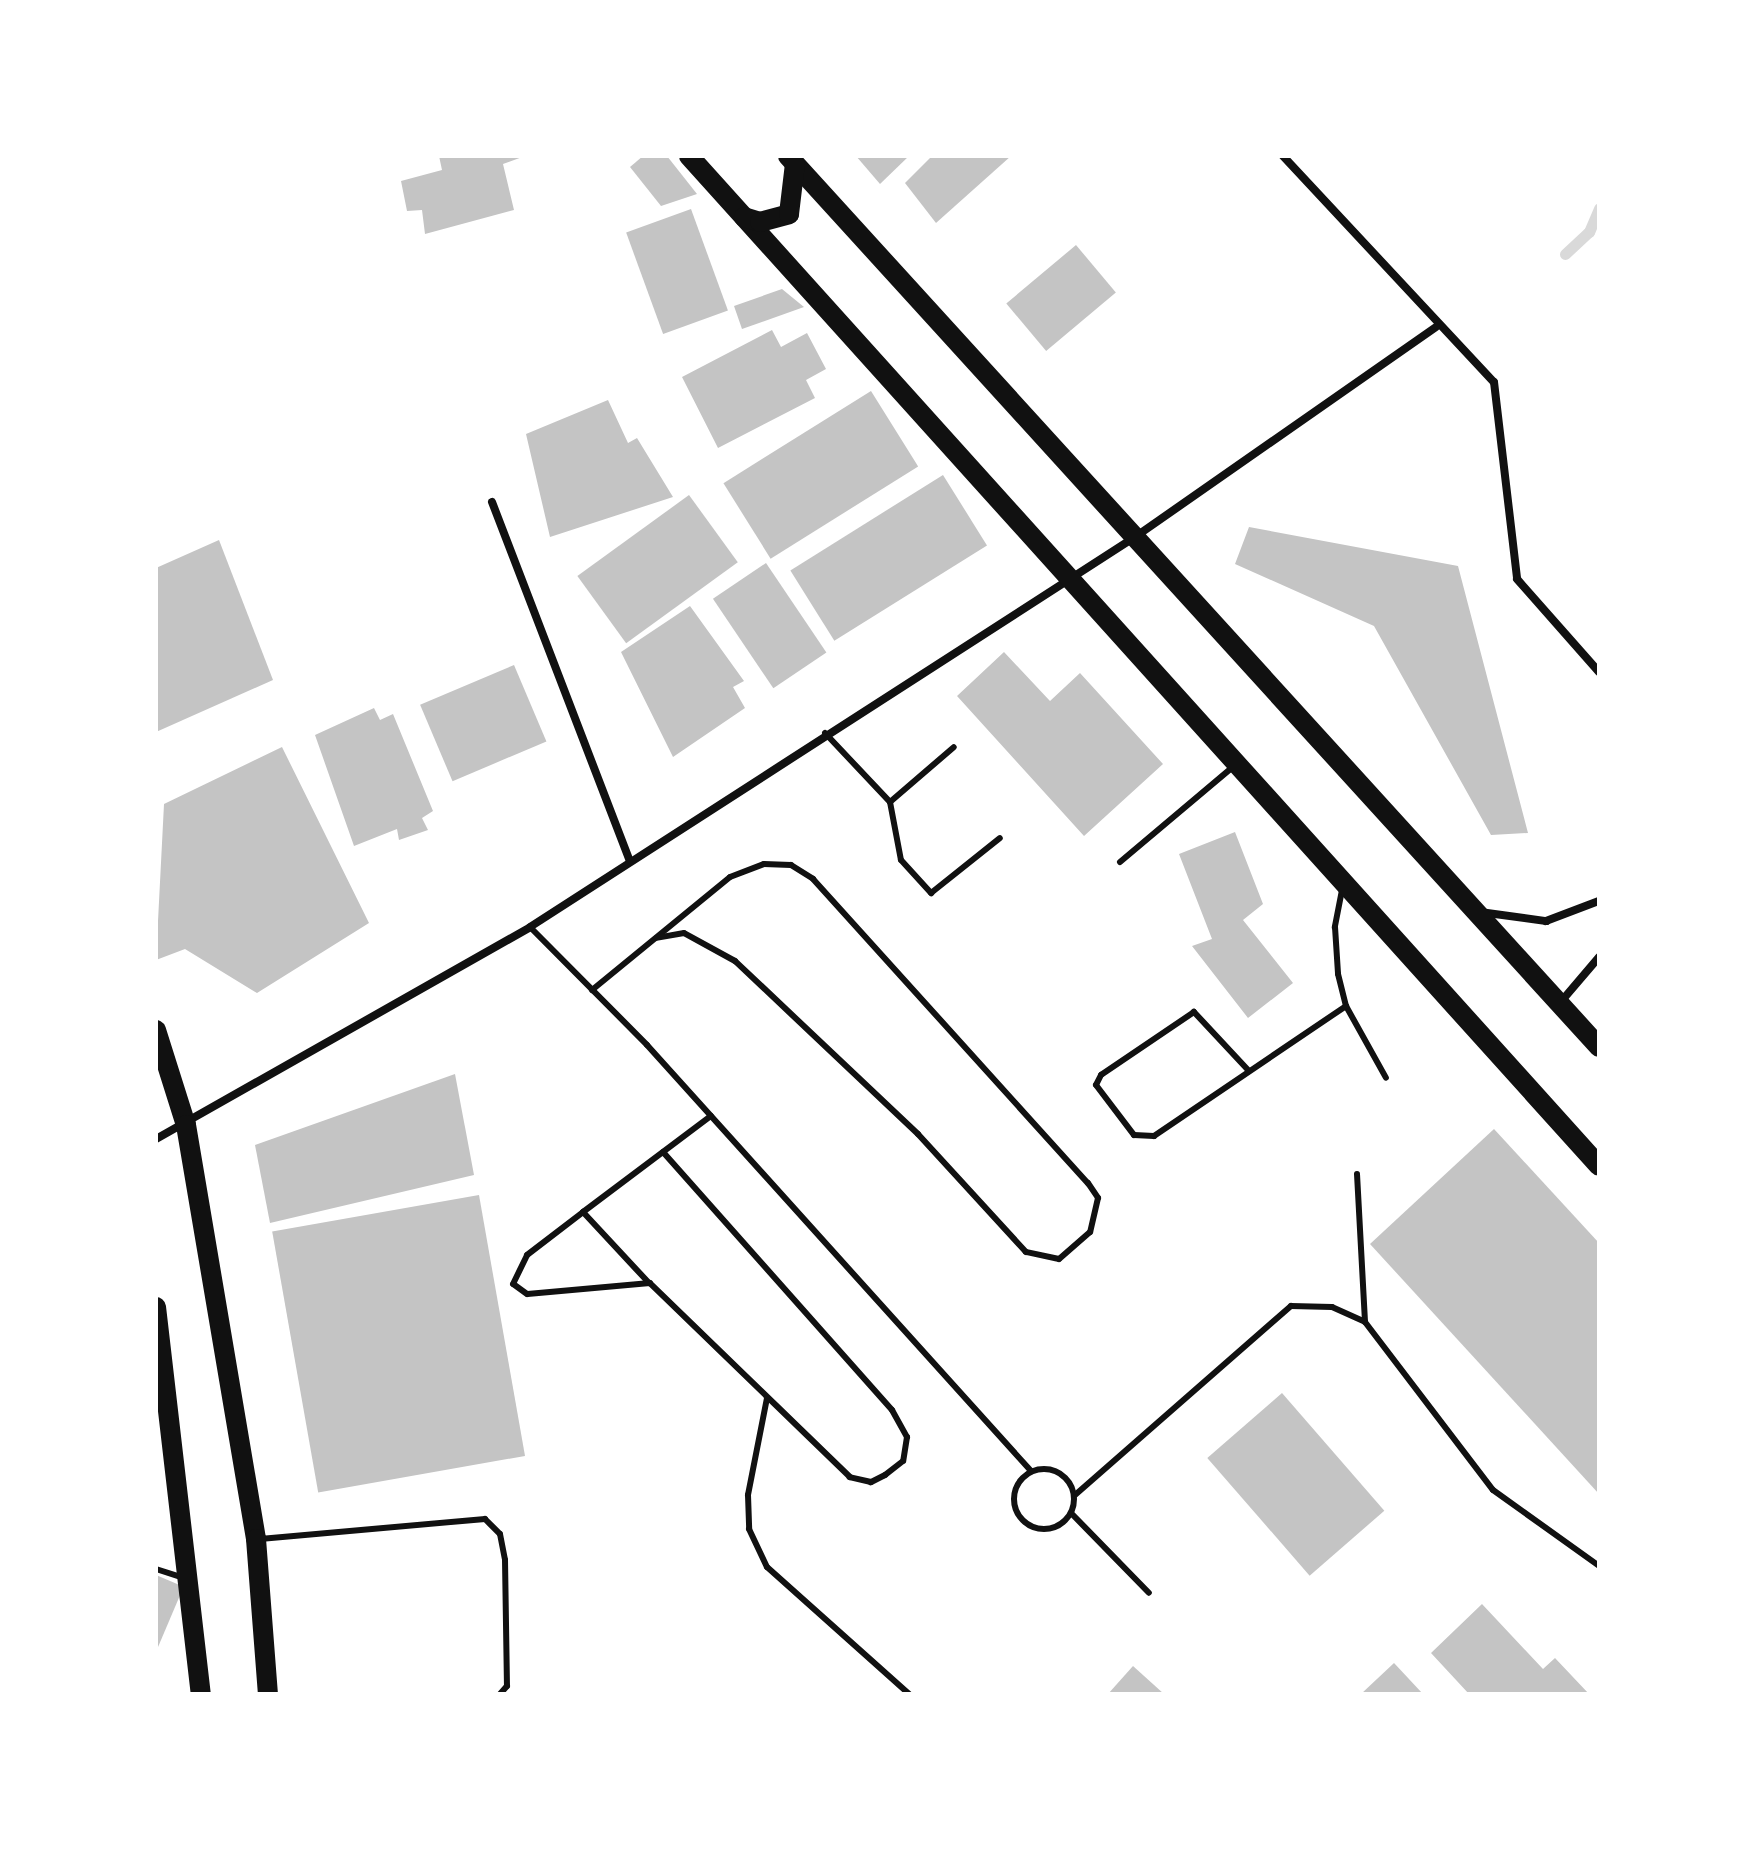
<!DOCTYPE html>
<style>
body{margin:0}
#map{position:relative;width:1755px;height:1850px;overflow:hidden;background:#fff;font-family:Arial,sans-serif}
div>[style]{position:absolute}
.stream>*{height:11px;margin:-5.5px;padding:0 5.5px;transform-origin:5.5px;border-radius:5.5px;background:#d9d9d9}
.building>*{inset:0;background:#c4c4c4;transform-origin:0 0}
.service>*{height:6px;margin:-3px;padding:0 3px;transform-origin:3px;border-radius:3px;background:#111}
.service>.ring{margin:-3px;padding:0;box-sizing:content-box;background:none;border:6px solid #111;border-radius:50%}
.minor>*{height:8px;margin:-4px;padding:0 4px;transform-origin:4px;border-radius:4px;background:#111}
.primary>*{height:20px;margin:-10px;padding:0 10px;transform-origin:10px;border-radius:10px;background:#111}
span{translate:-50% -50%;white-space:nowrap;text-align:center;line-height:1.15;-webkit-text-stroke:7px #fff;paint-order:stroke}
.frame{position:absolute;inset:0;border:158px solid #fff;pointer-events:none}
</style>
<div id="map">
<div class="stream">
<div style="left:1565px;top:254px;width:33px;rotate:-43deg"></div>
<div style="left:1589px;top:232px;width:26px;rotate:-67deg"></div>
</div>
<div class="building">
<div style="clip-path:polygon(439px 156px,525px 156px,503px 164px,514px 210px,425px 234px,422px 210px,407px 211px,401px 181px,442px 170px)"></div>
<div style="clip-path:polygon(643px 156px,667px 156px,697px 194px,661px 206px,630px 167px)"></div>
<div style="clip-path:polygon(856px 156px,909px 156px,880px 184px)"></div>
<div style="clip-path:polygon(932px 156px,1011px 156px,936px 223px,905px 183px)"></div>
<div style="left:691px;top:209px;width:108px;height:69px;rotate:70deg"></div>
<div style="left:1076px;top:245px;width:62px;height:91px;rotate:50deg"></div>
<div style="clip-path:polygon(782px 289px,804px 307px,742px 329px,734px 306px)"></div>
<div style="clip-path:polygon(772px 330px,781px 347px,807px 333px,826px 369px,806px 380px,815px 398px,718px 448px,682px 377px)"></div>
<div style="left:871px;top:391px;width:89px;height:174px;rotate:58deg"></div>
<div style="clip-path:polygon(608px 400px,628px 443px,637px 438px,673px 497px,550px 537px,526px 434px)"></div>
<div style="left:943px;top:475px;width:83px;height:180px;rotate:58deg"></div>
<div style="left:689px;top:495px;width:83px;height:138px;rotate:54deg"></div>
<div style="clip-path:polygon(1249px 527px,1458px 566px,1528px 833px,1491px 835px,1374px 626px,1235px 564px)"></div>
<div style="clip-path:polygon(219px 540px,273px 680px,156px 732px,156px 568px)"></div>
<div style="left:766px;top:563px;width:108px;height:64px;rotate:56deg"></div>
<div style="clip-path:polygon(690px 606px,744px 681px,733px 687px,745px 708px,673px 757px,621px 652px)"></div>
<div style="clip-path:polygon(1004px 652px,1050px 701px,1080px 673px,1163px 764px,1084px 836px,957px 696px)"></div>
<div style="left:514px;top:665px;width:83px;height:102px;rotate:67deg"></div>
<div style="clip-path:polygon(374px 708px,380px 720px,393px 714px,433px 811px,422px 818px,428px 830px,399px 840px,397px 829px,354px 846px,315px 735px)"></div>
<div style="clip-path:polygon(282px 747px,369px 923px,257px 993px,185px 949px,156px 960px,164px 804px)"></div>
<div style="clip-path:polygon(1235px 832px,1263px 904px,1243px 920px,1293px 983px,1248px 1018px,1192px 946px,1212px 939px,1179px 854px)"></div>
<div style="clip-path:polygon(455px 1074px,474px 1175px,270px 1223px,255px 1145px)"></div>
<div style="clip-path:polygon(1494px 1129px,1599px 1243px,1599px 1494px,1370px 1244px)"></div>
<div style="left:479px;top:1195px;width:265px;height:210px;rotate:80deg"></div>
<div style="left:1282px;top:1393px;width:156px;height:99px;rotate:49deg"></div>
<div style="left:156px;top:1575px;width:30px;height:119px;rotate:23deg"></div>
<div style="clip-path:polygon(1482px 1604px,1543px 1669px,1555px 1658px,1589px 1694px,1469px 1694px,1431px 1653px)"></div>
<div style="clip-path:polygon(1394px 1663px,1423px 1694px,1361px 1694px)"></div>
<div style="clip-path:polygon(1133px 1666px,1164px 1694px,1108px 1694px)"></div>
</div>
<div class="service">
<div style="left:825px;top:733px;width:95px;rotate:46.7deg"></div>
<div style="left:890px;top:802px;width:84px;rotate:-40.7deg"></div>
<div style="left:890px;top:802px;width:59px;rotate:79.3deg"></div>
<div style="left:901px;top:860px;width:45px;rotate:47.7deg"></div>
<div style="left:931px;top:893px;width:88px;rotate:-38.6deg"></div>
<div style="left:1120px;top:862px;width:148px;rotate:-40.1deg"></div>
<div style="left:1342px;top:890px;width:38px;rotate:101deg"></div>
<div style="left:1335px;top:927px;width:47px;rotate:86.3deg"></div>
<div style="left:1338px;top:974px;width:33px;rotate:76deg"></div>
<div style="left:1346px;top:1006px;width:82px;rotate:60.9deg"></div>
<div style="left:530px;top:927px;width:166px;rotate:45.2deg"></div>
<div style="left:647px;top:1045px;width:574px;rotate:47.97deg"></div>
<div style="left:592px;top:990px;width:178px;rotate:-39.3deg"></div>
<div style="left:730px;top:877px;width:36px;rotate:-21deg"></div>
<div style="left:764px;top:864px;width:27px;rotate:2deg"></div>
<div style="left:791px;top:865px;width:26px;rotate:32deg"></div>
<div style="left:813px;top:879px;width:410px;rotate:47.9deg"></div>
<div style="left:1088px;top:1183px;width:18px;rotate:56deg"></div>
<div style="left:1098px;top:1198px;width:35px;rotate:103deg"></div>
<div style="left:1090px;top:1232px;width:41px;rotate:138.9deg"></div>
<div style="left:1059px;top:1259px;width:34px;rotate:-168deg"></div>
<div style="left:1026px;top:1252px;width:160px;rotate:-132.5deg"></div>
<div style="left:918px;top:1134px;width:252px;rotate:-136.6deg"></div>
<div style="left:735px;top:961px;width:58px;rotate:-151.2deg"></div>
<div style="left:684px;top:933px;width:28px;rotate:170deg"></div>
<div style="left:1249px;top:1071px;width:81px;rotate:-133deg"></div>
<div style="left:1194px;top:1012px;width:112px;rotate:145.9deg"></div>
<div style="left:1101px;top:1075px;width:11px;rotate:117deg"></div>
<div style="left:1096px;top:1085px;width:63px;rotate:52.8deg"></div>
<div style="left:1134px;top:1135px;width:20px;rotate:3deg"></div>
<div style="left:1154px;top:1136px;width:232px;rotate:-34.1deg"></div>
<div style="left:663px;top:1152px;width:345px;rotate:48.4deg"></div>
<div style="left:892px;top:1410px;width:31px;rotate:61deg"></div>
<div style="left:907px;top:1437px;width:24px;rotate:99deg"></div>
<div style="left:903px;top:1461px;width:23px;rotate:142deg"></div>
<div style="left:885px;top:1475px;width:16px;rotate:153deg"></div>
<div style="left:871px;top:1482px;width:22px;rotate:-167deg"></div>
<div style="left:850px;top:1477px;width:279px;rotate:-135.9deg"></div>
<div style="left:650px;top:1283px;width:123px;rotate:174.9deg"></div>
<div style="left:527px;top:1294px;width:17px;rotate:-144deg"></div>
<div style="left:513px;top:1284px;width:32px;rotate:-64deg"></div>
<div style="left:527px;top:1255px;width:71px;rotate:-37.5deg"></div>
<div style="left:583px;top:1212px;width:160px;rotate:-36.9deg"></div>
<div style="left:1357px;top:1174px;width:148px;rotate:86.9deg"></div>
<div style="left:1365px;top:1322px;width:211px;rotate:52.7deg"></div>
<div style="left:1493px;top:1490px;width:130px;rotate:35.6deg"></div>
<div style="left:583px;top:1212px;width:97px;rotate:47.1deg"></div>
<div style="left:767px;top:1398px;width:99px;rotate:101.1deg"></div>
<div style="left:748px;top:1495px;width:34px;rotate:88deg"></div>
<div style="left:749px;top:1529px;width:42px;rotate:64.7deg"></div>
<div style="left:767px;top:1567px;width:191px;rotate:41.8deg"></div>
<div class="ring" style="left:1014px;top:1469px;width:54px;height:54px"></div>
<div style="left:1075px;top:1495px;width:287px;rotate:-41.2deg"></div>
<div style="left:1291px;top:1306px;width:41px;rotate:1.4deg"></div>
<div style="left:1332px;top:1307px;width:36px;rotate:24deg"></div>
<div style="left:1072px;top:1514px;width:110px;rotate:45.7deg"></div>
<div style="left:260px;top:1539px;width:226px;rotate:-5.1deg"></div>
<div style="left:485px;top:1519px;width:21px;rotate:45deg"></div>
<div style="left:500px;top:1534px;width:26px;rotate:79deg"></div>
<div style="left:505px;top:1560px;width:126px;rotate:89.1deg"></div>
<div style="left:507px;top:1686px;width:11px;rotate:131deg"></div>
<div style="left:156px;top:1569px;width:29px;rotate:18deg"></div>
</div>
<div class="minor">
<div style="left:1283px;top:156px;width:309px;rotate:47deg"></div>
<div style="left:1494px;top:382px;width:198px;rotate:83.3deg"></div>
<div style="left:1517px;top:579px;width:124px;rotate:48.6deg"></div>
<div style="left:492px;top:502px;width:385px;rotate:69deg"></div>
<div style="left:1480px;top:912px;width:67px;rotate:7.8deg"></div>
<div style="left:1546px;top:921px;width:57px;rotate:-20.7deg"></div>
<div style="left:1559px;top:1004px;width:62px;rotate:-49.6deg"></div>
<div style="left:156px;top:1139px;width:430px;rotate:-29.5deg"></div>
<div style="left:530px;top:927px;width:720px;rotate:-32.81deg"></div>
<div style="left:1135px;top:537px;width:367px;rotate:-34.9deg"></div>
</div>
<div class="primary">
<div style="left:689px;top:156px;width:1359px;rotate:47.98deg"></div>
<div style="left:788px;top:156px;width:1205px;rotate:47.69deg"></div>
<div style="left:744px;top:217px;width:17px;rotate:17deg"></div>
<div style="left:760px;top:222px;width:30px;rotate:-15deg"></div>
<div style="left:789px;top:214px;width:50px;rotate:-83.2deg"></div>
<div style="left:156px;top:1030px;width:100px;rotate:72.5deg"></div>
<div style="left:186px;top:1125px;width:420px;rotate:80.4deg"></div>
<div style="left:256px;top:1539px;width:155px;rotate:85.6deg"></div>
<div style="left:156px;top:1307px;width:390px;rotate:83.4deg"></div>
</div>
<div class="frame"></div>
</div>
